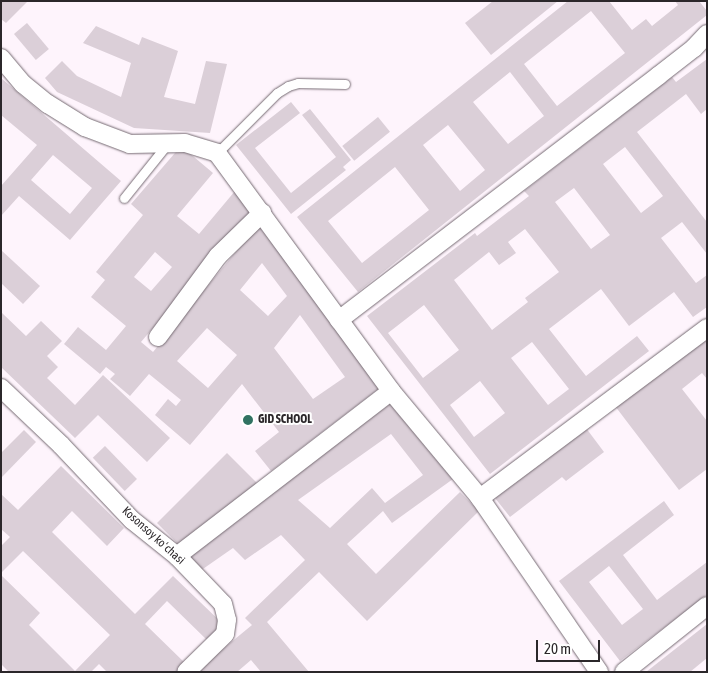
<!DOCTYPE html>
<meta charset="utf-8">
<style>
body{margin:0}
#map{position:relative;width:708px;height:673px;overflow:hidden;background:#fef4fc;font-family:"Asap Condensed",sans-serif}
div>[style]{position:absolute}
.building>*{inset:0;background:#dbcfd8;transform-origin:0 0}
.roads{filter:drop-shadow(0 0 1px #756a72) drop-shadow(0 0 1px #756a72)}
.service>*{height:9px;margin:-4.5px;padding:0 4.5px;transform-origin:4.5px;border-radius:4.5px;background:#fff}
.minor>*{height:18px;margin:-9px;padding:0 9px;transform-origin:9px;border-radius:9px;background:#fff}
.dots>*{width:14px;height:14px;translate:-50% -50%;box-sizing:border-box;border:2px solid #fff;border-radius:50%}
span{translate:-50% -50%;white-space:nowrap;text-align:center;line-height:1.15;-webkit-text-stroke:4px #fff;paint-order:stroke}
.poi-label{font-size:12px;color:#2b272a;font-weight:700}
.left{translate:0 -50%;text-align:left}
.street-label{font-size:12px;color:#2b272a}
.frame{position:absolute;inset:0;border:2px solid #2b272a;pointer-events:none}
.scale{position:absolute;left:536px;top:640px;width:64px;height:22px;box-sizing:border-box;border:2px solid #2b272a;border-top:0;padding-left:6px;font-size:15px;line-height:18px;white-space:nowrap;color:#2b272a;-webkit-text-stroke:4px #fff;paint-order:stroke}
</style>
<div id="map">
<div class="building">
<div style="clip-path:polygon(1px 1px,28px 1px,6px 23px,1px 19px)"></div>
<div style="clip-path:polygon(493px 1px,558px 1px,491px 55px,465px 23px)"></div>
<div style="clip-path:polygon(evenodd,568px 1px,609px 1px,632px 30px,646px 19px,652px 26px,678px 5px,675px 1px,699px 1px,707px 11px,707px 15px,358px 292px,297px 217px,568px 1px,591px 11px,625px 53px,557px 106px,524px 64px,591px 11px,568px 1px,510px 72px,544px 116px,508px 144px,473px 102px,510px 72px,568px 1px,448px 125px,485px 170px,460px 191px,423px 145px,448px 125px,568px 1px,395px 167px,429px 210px,362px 263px,328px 221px,395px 167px)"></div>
<div style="left:27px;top:23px;width:34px;height:17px;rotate:50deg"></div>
<div style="clip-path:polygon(96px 26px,139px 45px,142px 37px,178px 51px,164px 97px,195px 104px,206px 61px,227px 64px,210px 133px,134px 128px,57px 92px,45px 78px,62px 61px,77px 76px,121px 97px,131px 63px,83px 43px)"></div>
<div style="clip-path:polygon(evenodd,707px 59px,707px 109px,701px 114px,686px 94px,637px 132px,707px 222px,707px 254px,682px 222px,661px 238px,696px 283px,707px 275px,707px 307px,693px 317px,674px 292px,629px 326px,601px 289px,549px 329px,586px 376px,637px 336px,649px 351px,490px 474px,367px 316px,475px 233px,477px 236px,529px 196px,524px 191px,672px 77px,676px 82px,707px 59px,625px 147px,663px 196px,641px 213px,603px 164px,625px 147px,707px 59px,574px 188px,610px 235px,591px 249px,555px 202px,574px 188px,707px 59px,525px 229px,559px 272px,525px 298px,528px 302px,492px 330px,454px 280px,489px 252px,499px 265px,516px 253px,508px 242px,525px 229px,707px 59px,424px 305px,459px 350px,423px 378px,388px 333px,424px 305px,707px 59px,532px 342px,569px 389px,548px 405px,511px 358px,532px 342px,707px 59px,480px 381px,505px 413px,474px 437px,450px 405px,480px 381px)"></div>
<div style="clip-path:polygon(evenodd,1px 78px,121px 181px,70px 240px,19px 196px,1px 216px,1px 186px,37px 145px,1px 115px,1px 78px,53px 155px,92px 188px,70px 214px,31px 180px,53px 155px)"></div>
<div style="clip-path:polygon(291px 102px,300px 113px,255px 148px,291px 193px,336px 157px,302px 115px,310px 109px,351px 160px,343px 167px,346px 170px,291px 214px,236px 145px)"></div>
<div style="left:378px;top:117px;width:19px;height:46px;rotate:51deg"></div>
<div style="clip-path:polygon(evenodd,181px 146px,213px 173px,177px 216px,199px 234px,235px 191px,255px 208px,141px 342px,153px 352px,258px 225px,381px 387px,271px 471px,255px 451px,279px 432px,242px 384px,190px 445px,155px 415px,168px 399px,176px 406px,181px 400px,149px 374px,130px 396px,110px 379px,115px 374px,106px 367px,100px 374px,64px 344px,78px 327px,106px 350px,126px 326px,91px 297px,105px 280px,96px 272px,143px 215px,131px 204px,181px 146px,155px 252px,172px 267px,151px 291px,134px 277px,155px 252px,181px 146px,262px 263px,287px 296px,268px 316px,240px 290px,262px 263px,181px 146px,300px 315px,345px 377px,313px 399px,274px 348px,300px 315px,181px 146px,207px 328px,237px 355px,208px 388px,177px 361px,207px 328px)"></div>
<div style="clip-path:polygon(1px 250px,40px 286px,23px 304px,1px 283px)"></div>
<div style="clip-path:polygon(1px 312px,26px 336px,41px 321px,62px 341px,47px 356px,58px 367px,47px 378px,75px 405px,103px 375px,170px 438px,147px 462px,98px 415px,75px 438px,1px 367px)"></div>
<div style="clip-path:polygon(707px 336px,707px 379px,702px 373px,682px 389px,707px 421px,707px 469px,679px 490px,615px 406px)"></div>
<div style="clip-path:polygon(evenodd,394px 401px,453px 479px,392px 523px,383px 511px,347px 544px,376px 574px,460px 492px,479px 511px,367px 621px,319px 572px,267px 622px,309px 672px,261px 672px,251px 660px,237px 672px,195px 672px,252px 625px,245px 618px,305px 560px,281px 535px,245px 560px,233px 548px,200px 571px,184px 555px,394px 401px,391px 434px,423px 475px,385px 503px,372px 488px,330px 528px,298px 500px,391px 434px)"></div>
<div style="clip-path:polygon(586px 428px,604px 452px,566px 481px,562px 477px,510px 517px,495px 498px)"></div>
<div style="clip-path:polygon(24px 430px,36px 442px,1px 478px,1px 453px)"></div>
<div style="left:105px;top:446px;width:46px;height:17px;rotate:46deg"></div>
<div style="left:227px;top:453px;width:47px;height:99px;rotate:45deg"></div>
<div style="clip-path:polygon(61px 466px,124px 528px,107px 546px,72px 511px,52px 532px,135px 614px,173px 576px,224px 625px,208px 641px,167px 601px,145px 624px,186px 664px,178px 672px,107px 672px,99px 664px,91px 672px,9px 672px,1px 664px,1px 575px,40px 613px,29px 625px,75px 671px,110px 635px,23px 551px,1px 573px,1px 546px,10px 537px,1px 529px,1px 494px,18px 510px)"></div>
<div style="clip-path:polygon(evenodd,664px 501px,674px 515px,623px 555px,657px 600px,707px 562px,707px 595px,620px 661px,559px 581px,664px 501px,609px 566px,643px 609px,622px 625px,589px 582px,609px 566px)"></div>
<div style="clip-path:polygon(707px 624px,707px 658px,690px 672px,646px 672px)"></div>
</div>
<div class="roads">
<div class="service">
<div style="left:217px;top:153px;width:85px;rotate:-45deg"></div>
<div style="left:277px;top:93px;width:13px;rotate:-32deg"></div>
<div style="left:288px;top:86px;width:10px;rotate:-17deg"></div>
<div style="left:298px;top:83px;width:47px;rotate:1.2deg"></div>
<div style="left:124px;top:198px;width:70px;rotate:-51.3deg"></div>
</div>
<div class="minor">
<div style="left:1px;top:58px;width:34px;rotate:50deg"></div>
<div style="left:23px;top:84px;width:32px;rotate:39deg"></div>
<div style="left:48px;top:104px;width:44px;rotate:31.9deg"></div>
<div style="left:85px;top:127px;width:48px;rotate:20.7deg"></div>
<div style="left:130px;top:144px;width:55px;rotate:-1deg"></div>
<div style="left:185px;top:143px;width:34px;rotate:17deg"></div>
<div style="left:217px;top:153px;width:295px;rotate:53.8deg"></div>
<div style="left:391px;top:391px;width:139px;rotate:50.2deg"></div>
<div style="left:480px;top:498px;width:211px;rotate:55.6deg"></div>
<div style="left:339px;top:320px;width:402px;rotate:-37.4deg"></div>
<div style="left:658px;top:76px;width:46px;rotate:-37.9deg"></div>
<div style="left:694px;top:48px;width:19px;rotate:-47deg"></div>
<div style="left:158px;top:337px;width:101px;rotate:-53.5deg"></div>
<div style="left:218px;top:256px;width:62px;rotate:-44.3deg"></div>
<div style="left:1px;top:388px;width:83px;rotate:43.5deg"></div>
<div style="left:61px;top:445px;width:103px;rotate:46.6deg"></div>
<div style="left:132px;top:520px;width:58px;rotate:38.7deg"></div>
<div style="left:177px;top:556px;width:66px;rotate:46.2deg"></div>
<div style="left:223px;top:604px;width:16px;rotate:76deg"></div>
<div style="left:227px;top:620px;width:14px;rotate:98deg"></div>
<div style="left:225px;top:634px;width:54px;rotate:135.7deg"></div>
<div style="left:480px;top:498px;width:284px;rotate:-36.8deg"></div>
<div style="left:177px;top:556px;width:270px;rotate:-37.6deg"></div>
<div style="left:624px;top:672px;width:106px;rotate:-38.5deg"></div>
</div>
</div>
<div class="dots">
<div style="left:248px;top:420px;background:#317262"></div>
</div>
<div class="poi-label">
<span class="left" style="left:258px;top:420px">GID SCHOOL</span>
</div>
<div class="street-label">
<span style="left:153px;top:536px;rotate:42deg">Kosonsoy koʻchasi</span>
</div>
<div class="frame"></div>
<div class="scale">20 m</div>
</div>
